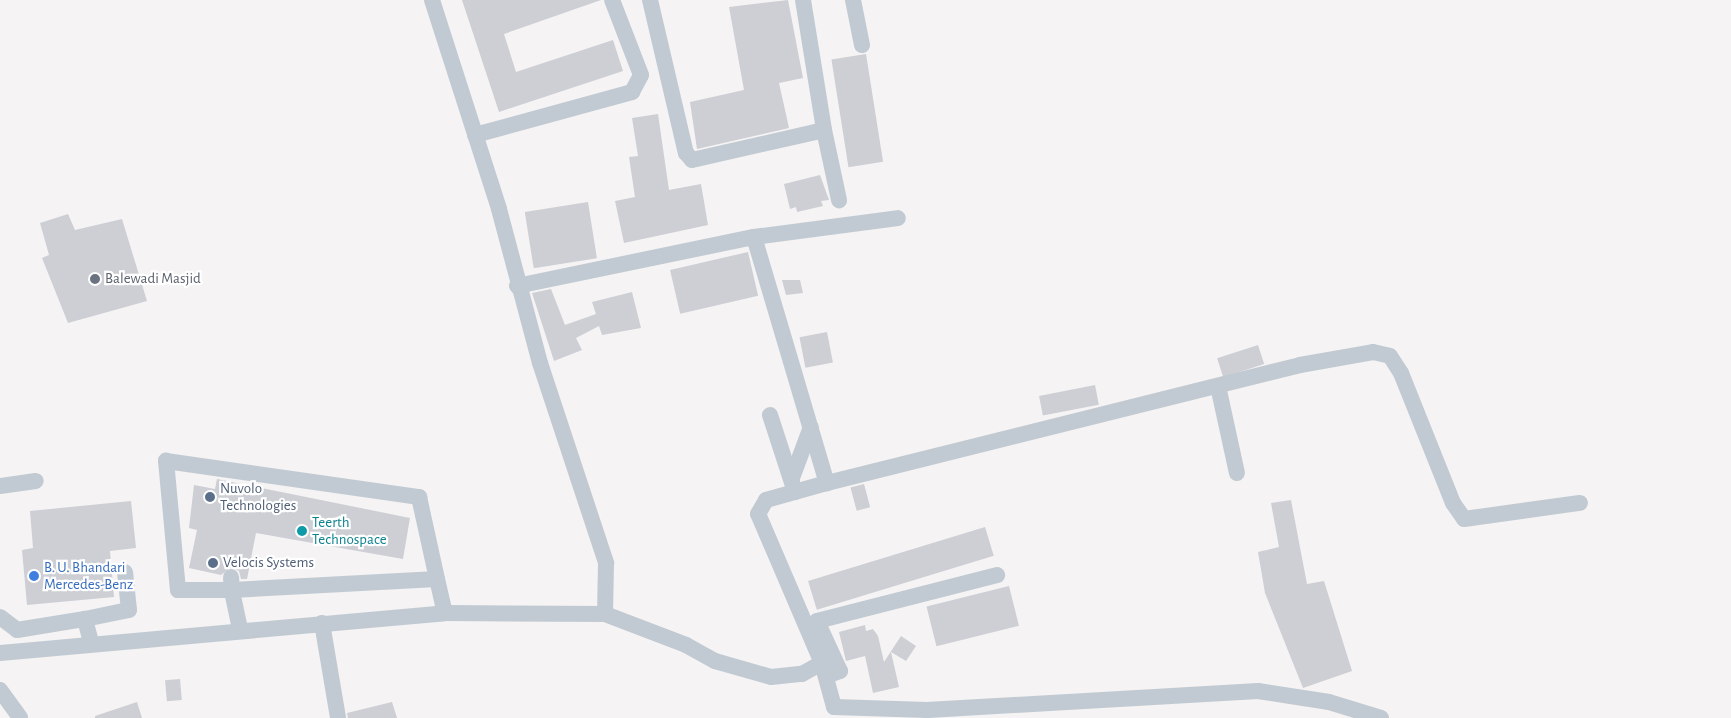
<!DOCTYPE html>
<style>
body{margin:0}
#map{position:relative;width:1731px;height:718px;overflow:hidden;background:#f5f3f3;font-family:"Alegreya Sans",sans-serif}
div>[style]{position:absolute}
.building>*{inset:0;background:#cdcfd5;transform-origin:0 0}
.minor>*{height:16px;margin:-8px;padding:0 8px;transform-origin:8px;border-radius:8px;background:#c1cad2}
.dots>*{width:14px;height:14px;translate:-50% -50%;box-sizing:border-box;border:2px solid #fff;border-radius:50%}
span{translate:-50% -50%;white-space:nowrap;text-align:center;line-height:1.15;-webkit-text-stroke:4.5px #fff;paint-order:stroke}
.worship-label{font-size:15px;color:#5b616d}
.left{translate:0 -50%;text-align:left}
.service-label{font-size:15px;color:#4e5e75}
.culture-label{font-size:15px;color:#0d838f}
.shop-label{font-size:15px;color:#366cbe}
</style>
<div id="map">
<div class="building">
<div style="clip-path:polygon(462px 0,601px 0,504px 34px,516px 72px,613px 40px,623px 71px,499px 112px)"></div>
<div style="clip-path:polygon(788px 0,803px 78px,779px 83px,789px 128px,697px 149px,690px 102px,744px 90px,729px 7px)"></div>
<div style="left:866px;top:54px;width:109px;height:35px;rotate:81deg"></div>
<div style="clip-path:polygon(658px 114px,669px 190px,701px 184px,708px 225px,624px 243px,615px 201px,635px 197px,629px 157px,638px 156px,632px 118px)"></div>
<div style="clip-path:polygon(820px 175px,829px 200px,821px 201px,823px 206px,797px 212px,796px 207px,790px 209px,784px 184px)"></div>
<div style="left:588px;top:202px;width:57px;height:64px;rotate:81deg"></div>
<div style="clip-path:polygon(68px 214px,75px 230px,122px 219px,147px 301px,68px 323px,42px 258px,49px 255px,40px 223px)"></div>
<div style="left:748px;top:252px;width:45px;height:80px;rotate:77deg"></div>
<div style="clip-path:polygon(782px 280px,800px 280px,803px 293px,786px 295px)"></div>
<div style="clip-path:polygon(551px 289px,565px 325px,596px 314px,592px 302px,632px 292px,641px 328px,602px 335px,599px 326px,576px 338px,582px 350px,554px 361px,532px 293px)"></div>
<div style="left:827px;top:332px;width:31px;height:28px;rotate:79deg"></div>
<div style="left:1258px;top:345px;width:20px;height:43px;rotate:72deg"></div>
<div style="left:1095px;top:385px;width:20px;height:57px;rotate:79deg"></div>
<div style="clip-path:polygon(217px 479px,410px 518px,403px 559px,256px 533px,247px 579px,241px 579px,239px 571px,231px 567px,221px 575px,189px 568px,197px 530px,189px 528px,194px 485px,215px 489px)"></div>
<div style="left:864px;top:484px;width:24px;height:14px;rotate:75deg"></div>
<div style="clip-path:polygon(1291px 500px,1307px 584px,1324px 581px,1352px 671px,1303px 688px,1265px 593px,1258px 552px,1279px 547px,1271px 503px)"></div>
<div style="clip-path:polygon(131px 501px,136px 548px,110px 551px,114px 597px,27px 605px,22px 550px,33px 548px,30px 511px)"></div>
<div style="left:985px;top:527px;width:30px;height:185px;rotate:73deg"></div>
<div style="left:1009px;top:586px;width:41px;height:85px;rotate:76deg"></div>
<div style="clip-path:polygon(865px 625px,866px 631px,873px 629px,878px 636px,884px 662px,901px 636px,916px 646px,906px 661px,891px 652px,899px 687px,873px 693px,865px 656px,846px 661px,839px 632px)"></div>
<div style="left:180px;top:679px;width:21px;height:15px;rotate:85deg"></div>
<div style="clip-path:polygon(137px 702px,142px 718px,95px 718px,95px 716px)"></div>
<div style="clip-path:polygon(392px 702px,397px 718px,348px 718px,347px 713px)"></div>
</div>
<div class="minor">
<div style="left:432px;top:0;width:219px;rotate:72.2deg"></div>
<div style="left:499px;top:209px;width:159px;rotate:75.1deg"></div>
<div style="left:540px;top:363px;width:211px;rotate:71.7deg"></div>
<div style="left:606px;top:563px;width:51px;rotate:91.1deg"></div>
<div style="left:650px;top:0;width:157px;rotate:76.8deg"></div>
<div style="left:686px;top:153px;width:9px;rotate:49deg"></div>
<div style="left:692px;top:160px;width:135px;rotate:-12.8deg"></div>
<div style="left:824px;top:130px;width:72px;rotate:77.9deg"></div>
<div style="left:803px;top:0;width:132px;rotate:80.8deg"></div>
<div style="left:853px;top:0;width:46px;rotate:78.7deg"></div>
<div style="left:475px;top:135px;width:163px;rotate:-15.3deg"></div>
<div style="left:632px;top:92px;width:19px;rotate:-62deg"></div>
<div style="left:641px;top:75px;width:80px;rotate:-111.1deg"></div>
<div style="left:754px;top:237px;width:257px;rotate:73.5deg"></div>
<div style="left:517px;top:286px;width:242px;rotate:-11.7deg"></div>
<div style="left:754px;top:237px;width:145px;rotate:-7.5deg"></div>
<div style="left:1218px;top:386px;width:89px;rotate:77.7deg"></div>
<div style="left:770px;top:415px;width:81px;rotate:72deg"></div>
<div style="left:792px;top:478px;width:54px;rotate:-69.6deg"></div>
<div style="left:0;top:486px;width:36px;rotate:-8deg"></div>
<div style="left:231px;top:577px;width:13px;rotate:86deg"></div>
<div style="left:232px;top:590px;width:54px;rotate:180deg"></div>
<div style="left:178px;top:590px;width:130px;rotate:-95.3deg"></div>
<div style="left:166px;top:461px;width:256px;rotate:8.1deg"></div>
<div style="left:419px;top:497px;width:84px;rotate:77.6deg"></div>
<div style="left:0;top:617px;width:21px;rotate:37deg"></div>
<div style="left:17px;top:630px;width:69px;rotate:-9.2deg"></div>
<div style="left:322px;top:623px;width:96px;rotate:80.4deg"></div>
<div style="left:240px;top:629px;width:40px;rotate:-102deg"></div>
<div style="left:232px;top:590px;width:205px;rotate:-3.1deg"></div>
<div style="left:437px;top:579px;width:35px;rotate:77deg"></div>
<div style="left:91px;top:642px;width:24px;rotate:-105deg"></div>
<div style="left:85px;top:619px;width:45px;rotate:-11.6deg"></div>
<div style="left:129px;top:610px;width:38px;rotate:-96deg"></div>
<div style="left:0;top:653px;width:447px;rotate:-5.1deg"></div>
<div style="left:445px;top:613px;width:160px;rotate:0.4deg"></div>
<div style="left:605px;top:614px;width:87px;rotate:20.9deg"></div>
<div style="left:686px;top:645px;width:33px;rotate:29deg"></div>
<div style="left:715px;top:661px;width:58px;rotate:15.9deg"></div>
<div style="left:771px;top:677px;width:31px;rotate:-6deg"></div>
<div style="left:802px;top:674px;width:23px;rotate:-29deg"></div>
<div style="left:826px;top:676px;width:15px;rotate:-20deg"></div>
<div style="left:840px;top:671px;width:55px;rotate:-114.7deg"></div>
<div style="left:817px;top:621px;width:186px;rotate:-14.3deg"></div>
<div style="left:0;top:690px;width:34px;rotate:54deg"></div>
<div style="left:1381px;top:718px;width:54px;rotate:-162.9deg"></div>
<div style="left:1329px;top:702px;width:72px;rotate:-171.2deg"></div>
<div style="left:1258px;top:691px;width:332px;rotate:176.7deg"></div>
<div style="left:927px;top:710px;width:93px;rotate:-178.2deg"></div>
<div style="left:834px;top:707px;width:46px;rotate:-105.3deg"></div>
<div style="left:822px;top:663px;width:162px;rotate:-113.2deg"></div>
<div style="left:758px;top:514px;width:16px;rotate:-60deg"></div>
<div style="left:766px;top:500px;width:63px;rotate:-15.6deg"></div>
<div style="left:827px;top:483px;width:487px;rotate:-14deg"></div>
<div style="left:1300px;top:365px;width:74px;rotate:-10.1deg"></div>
<div style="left:1373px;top:352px;width:17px;rotate:13deg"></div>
<div style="left:1390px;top:356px;width:20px;rotate:57deg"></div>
<div style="left:1401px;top:373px;width:140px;rotate:68.2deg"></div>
<div style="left:1453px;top:503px;width:19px;rotate:55deg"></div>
<div style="left:1464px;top:519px;width:117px;rotate:-7.9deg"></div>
</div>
<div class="dots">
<div style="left:95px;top:279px;background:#6b7280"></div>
<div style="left:210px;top:497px;background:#5c6f8a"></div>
<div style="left:302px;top:531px;background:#0f9aa8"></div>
<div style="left:213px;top:563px;background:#5c6f8a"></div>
<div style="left:34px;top:576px;background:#3f7fe0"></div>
</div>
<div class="worship-label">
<span class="left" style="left:105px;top:279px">Balewadi Masjid</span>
</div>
<div class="service-label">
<span class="left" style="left:220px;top:497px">Nuvolo<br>Technologies</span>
<span class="left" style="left:223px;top:563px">Velocis Systems</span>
</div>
<div class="culture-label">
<span class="left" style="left:312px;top:531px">Teerth<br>Technospace</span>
</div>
<div class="shop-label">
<span class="left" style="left:44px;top:576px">B. U. Bhandari<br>Mercedes-Benz</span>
</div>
</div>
